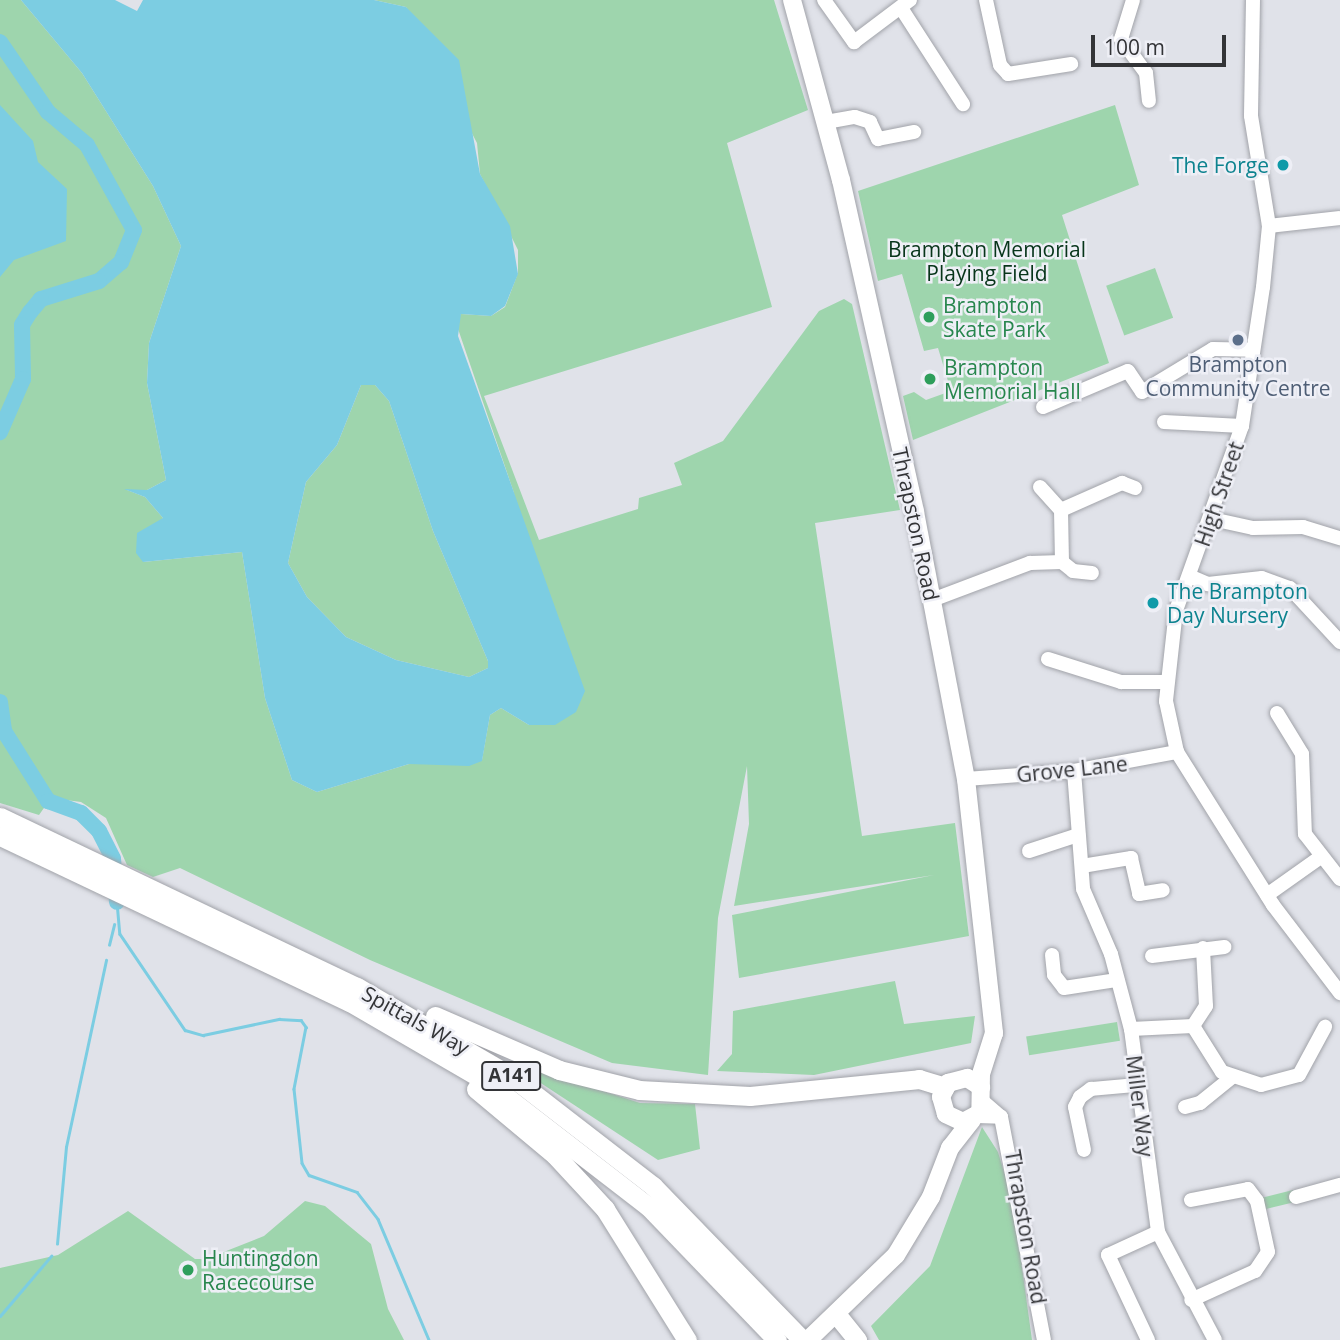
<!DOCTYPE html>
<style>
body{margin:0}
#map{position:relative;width:1340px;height:1340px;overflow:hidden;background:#e0e2e9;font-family:"Open Sans",sans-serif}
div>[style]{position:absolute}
.green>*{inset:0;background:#9ed5ad;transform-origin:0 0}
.water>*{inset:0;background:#7ccde2}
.stream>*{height:2.5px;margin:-1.25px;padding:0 1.25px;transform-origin:1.25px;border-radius:1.25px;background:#7ccde2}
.river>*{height:16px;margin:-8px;padding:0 8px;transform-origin:8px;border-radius:8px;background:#7ccde2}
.roads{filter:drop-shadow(0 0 2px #a1a3a9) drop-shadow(0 0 2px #a1a3a9)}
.minor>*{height:14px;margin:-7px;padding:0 7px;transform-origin:7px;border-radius:7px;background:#fff}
.major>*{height:18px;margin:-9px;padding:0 9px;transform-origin:9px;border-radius:9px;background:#fff}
.highway>*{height:19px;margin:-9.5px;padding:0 9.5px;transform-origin:9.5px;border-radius:9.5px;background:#fff}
.dots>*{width:19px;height:19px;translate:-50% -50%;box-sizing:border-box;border:4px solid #eeeff6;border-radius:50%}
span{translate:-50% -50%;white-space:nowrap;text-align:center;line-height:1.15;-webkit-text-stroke:5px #eeeff6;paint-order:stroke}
.shield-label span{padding:2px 5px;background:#eeeff6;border:2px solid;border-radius:5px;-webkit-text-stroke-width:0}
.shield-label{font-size:19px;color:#333437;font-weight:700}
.culture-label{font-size:21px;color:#0d838f}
.right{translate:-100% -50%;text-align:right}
.left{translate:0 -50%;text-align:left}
.park-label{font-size:21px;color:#07351a}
.leisure-label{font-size:21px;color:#27864d}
.service-label{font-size:21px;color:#4e5e75}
.street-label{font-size:21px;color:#333437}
.scale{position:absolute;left:1091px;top:35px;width:135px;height:32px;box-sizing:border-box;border:4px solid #333437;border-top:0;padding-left:9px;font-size:21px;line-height:24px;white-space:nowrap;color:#333437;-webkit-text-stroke:5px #eeeff6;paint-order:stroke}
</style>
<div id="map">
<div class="green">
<div style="clip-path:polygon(0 0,21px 0,82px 73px,153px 186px,181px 246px,149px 343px,147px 383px,166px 480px,147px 490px,127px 490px,145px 497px,163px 518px,143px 562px,242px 552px,265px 698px,292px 780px,317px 792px,409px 764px,482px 760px,490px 715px,501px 708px,529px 725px,514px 493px,456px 323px,461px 314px,491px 316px,505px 307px,518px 273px,518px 250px,480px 174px,477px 143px,406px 7px,374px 0,774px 0,808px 110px,727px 143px,772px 307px,484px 396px,539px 540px,638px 509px,639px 498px,682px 485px,674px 463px,723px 441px,819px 311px,844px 299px,852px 304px,900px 510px,815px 523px,862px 836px,955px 823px,969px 936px,739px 978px,732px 915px,934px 875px,734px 906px,749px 824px,747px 766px,718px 918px,708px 1075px,612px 1063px,370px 960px,180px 868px,153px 877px,127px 865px,106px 818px,81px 802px,51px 798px,39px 815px,0 803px)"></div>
<div style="clip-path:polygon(1115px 105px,1139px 185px,1062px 215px,1109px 363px,913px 440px,903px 396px,914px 392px,926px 400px,951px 391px,938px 348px,924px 351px,902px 274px,878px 281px,858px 191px)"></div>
<div style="left:1155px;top:268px;width:53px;height:52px;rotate:70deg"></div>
<div style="clip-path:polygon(361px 385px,375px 385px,389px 401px,433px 531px,488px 661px,488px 668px,469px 677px,396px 660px,346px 637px,307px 597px,288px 563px,306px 482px,337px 445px)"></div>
<div style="clip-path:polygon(895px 981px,904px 1024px,975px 1016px,971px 1043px,814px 1075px,717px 1071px,732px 1054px,733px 1011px)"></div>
<div style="left:1117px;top:1022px;width:19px;height:92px;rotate:81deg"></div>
<div style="clip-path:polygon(532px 1068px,640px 1103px,695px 1104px,700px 1149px,658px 1160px,530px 1076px)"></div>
<div style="clip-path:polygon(982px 1127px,998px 1152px,1013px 1202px,1032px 1340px,879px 1340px,871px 1326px,930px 1266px)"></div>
<div style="left:1293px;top:1190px;width:12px;height:36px;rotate:76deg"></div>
<div style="clip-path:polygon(305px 1201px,325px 1206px,371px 1244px,388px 1309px,404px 1340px,0 1340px,0 1268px,58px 1255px,128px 1211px,195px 1259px,206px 1259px,264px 1236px)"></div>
</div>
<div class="water">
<div style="clip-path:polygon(evenodd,21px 0,115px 0,137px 11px,143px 0,374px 0,406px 7px,459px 60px,480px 174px,510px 226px,518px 274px,505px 306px,491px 316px,461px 314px,458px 336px,585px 691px,576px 712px,555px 725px,529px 725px,501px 708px,490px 715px,482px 761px,469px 766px,409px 764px,317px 792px,292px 780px,265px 698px,242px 552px,143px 562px,136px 553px,137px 533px,163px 518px,145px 497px,124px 489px,147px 490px,166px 480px,147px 383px,149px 343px,181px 246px,153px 186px,82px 73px,21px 0,361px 385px,375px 385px,389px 401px,433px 531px,488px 661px,488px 668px,469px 677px,396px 660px,346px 637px,307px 597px,288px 563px,306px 482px,337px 445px,361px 385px)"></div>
<div style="clip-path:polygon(0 105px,33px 141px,38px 162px,67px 189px,66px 241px,14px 260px,0 277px)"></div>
</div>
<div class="stream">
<div style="left:117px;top:902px;width:32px;rotate:85deg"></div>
<div style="left:120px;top:934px;width:116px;rotate:55.9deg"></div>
<div style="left:185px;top:1030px;width:19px;rotate:16deg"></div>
<div style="left:203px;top:1035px;width:78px;rotate:-11.9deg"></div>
<div style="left:279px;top:1019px;width:22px;rotate:3deg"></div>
<div style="left:301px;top:1020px;width:9px;rotate:54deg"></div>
<div style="left:306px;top:1027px;width:63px;rotate:101deg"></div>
<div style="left:294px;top:1089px;width:74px;rotate:83.8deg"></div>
<div style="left:302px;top:1163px;width:14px;rotate:60deg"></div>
<div style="left:309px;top:1175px;width:51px;rotate:19.5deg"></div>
<div style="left:357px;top:1192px;width:34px;rotate:52deg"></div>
<div style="left:378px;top:1219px;width:131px;rotate:67.1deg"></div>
<div style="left:109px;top:945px;width:21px;rotate:-76deg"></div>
<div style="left:57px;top:1244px;width:97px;rotate:-84.7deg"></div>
<div style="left:66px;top:1147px;width:191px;rotate:-77.9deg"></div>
<div style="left:0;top:1316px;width:79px;rotate:-49.6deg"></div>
</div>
<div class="river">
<div style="left:0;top:42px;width:85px;rotate:55.6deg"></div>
<div style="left:48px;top:112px;width:51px;rotate:40.2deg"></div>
<div style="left:87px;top:145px;width:97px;rotate:61.1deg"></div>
<div style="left:134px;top:230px;width:35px;rotate:112deg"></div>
<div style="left:121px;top:262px;width:29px;rotate:139deg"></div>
<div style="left:99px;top:281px;width:61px;rotate:162.8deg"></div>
<div style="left:41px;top:299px;width:17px;rotate:130deg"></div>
<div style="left:30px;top:312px;width:15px;rotate:122deg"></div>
<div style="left:22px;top:325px;width:54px;rotate:88.9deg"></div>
<div style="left:23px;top:379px;width:58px;rotate:113.5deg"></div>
<div style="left:0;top:702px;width:29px;rotate:82deg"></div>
<div style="left:4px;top:731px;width:83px;rotate:57.8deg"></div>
<div style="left:48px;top:801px;width:35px;rotate:20deg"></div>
<div style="left:81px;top:813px;width:25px;rotate:45deg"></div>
<div style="left:99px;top:831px;width:31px;rotate:63deg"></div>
<div style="left:113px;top:859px;width:43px;rotate:84.7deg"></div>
</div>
<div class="roads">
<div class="minor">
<div style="left:824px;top:0;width:52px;rotate:54.5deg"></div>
<div style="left:854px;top:42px;width:70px;rotate:-36.9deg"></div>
<div style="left:986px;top:0;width:66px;rotate:77.8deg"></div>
<div style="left:1000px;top:65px;width:12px;rotate:48deg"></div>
<div style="left:1008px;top:74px;width:64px;rotate:-9deg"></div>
<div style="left:1133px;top:0;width:41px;rotate:107.1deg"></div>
<div style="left:1121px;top:39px;width:42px;rotate:53.7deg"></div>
<div style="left:1146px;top:73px;width:28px;rotate:84deg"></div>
<div style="left:1253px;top:0;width:116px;rotate:91deg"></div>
<div style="left:1251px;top:116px;width:111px;rotate:80.7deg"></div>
<div style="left:1269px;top:226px;width:61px;rotate:95.6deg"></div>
<div style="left:1263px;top:287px;width:141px;rotate:98.6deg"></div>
<div style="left:1242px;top:426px;width:195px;rotate:109.7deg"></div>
<div style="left:1176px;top:610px;width:92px;rotate:96.3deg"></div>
<div style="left:1166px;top:701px;width:52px;rotate:77.8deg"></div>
<div style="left:1177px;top:752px;width:181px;rotate:57.9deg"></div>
<div style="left:1273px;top:905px;width:111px;rotate:52.7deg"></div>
<div style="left:903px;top:11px;width:111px;rotate:57.2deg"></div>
<div style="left:826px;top:122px;width:29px;rotate:-10deg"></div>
<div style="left:855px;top:117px;width:16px;rotate:18deg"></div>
<div style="left:870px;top:122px;width:19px;rotate:65deg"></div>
<div style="left:878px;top:139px;width:37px;rotate:-11deg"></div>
<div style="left:1269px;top:226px;width:71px;rotate:-6.4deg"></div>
<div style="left:1043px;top:407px;width:92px;rotate:-23deg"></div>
<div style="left:1128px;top:371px;width:25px;rotate:56deg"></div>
<div style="left:1142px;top:392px;width:83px;rotate:-31.2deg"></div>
<div style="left:1213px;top:349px;width:39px;rotate:1deg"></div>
<div style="left:1164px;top:422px;width:78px;rotate:2.9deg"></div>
<div style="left:1040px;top:487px;width:31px;rotate:48deg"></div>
<div style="left:1212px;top:519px;width:42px;rotate:12.4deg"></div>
<div style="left:1253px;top:528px;width:50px;rotate:-1.1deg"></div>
<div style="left:1303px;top:527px;width:39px;rotate:17deg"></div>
<div style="left:1062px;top:562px;width:14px;rotate:39deg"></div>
<div style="left:1073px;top:571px;width:19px;rotate:6deg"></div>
<div style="left:1189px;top:576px;width:21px;rotate:23deg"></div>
<div style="left:1208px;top:584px;width:54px;rotate:-6.3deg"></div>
<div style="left:1262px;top:578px;width:30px;rotate:20deg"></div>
<div style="left:1290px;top:588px;width:74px;rotate:47.2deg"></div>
<div style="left:932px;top:600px;width:105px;rotate:-20.7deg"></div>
<div style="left:1030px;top:563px;width:32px;rotate:-2deg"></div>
<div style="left:1062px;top:562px;width:52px;rotate:-91.1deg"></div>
<div style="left:1061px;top:510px;width:67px;rotate:-23.9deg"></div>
<div style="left:1122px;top:483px;width:14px;rotate:21deg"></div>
<div style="left:1048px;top:659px;width:77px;rotate:17.5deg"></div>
<div style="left:1121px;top:682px;width:45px"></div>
<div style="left:1277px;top:713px;width:48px;rotate:58.6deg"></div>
<div style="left:1302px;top:754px;width:80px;rotate:87.9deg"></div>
<div style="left:1305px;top:834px;width:57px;rotate:52.1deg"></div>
<div style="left:1074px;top:771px;width:118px;rotate:85.6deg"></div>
<div style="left:1083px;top:889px;width:71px;rotate:66.7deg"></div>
<div style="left:1111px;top:954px;width:78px;rotate:75.1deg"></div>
<div style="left:1131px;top:1029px;width:205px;rotate:82.4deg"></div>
<div style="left:1158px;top:1232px;width:122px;rotate:62.2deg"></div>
<div style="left:966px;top:779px;width:108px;rotate:-4.2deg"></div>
<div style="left:1074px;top:771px;width:105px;rotate:-10.5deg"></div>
<div style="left:1029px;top:851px;width:52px;rotate:-18.1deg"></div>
<div style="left:1082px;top:866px;width:50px;rotate:-9.3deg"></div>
<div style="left:1131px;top:858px;width:37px;rotate:77deg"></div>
<div style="left:1139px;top:894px;width:24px;rotate:-9deg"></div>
<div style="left:1267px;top:895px;width:64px;rotate:-35.4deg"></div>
<div style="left:1052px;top:955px;width:20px;rotate:84deg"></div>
<div style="left:1054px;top:975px;width:16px;rotate:52deg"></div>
<div style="left:1064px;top:988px;width:54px;rotate:-8.6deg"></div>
<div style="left:1152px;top:956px;width:73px;rotate:-7.1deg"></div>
<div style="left:1193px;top:1026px;width:24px;rotate:-57deg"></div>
<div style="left:1206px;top:1006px;width:58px;rotate:-93deg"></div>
<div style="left:1131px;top:1029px;width:62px;rotate:-2.8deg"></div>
<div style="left:1193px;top:1026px;width:54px;rotate:57.8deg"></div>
<div style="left:1222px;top:1072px;width:41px;rotate:18.4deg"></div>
<div style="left:1261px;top:1085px;width:39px;rotate:-15deg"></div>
<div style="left:1299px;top:1075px;width:55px;rotate:-61.6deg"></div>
<div style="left:1185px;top:1107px;width:16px;rotate:-15deg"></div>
<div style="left:1200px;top:1103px;width:40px;rotate:-39deg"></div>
<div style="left:977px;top:1116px;width:24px;rotate:2deg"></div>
<div style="left:1001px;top:1117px;width:23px;rotate:-139deg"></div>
<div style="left:1001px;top:1117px;width:227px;rotate:79.1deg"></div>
<div style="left:1084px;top:1150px;width:44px;rotate:-101.8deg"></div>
<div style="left:1075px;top:1107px;width:11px;rotate:-63deg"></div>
<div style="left:1080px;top:1097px;width:14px;rotate:-36deg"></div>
<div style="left:1091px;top:1089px;width:45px;rotate:-5.1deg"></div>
<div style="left:1296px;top:1197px;width:46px;rotate:-15.3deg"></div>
<div style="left:1191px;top:1200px;width:58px;rotate:-10.9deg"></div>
<div style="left:1248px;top:1189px;width:15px;rotate:53deg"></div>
<div style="left:1257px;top:1201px;width:52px;rotate:77.8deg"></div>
<div style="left:1268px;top:1252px;width:23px;rotate:124deg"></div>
<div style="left:1255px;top:1271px;width:70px;rotate:155.6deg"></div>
<div style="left:1148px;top:1340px;width:94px;rotate:-115.2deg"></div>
<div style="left:1108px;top:1255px;width:55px;rotate:-24.7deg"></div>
</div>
<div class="major">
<div style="left:792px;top:0;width:187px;rotate:74.8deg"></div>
<div style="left:841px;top:180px;width:340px;rotate:77.4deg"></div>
<div style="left:915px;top:512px;width:272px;rotate:79.2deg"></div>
<div style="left:966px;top:779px;width:256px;rotate:83.7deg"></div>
<div style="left:994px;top:1033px;width:43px;rotate:107.6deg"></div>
<div style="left:981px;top:1074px;width:39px;rotate:91deg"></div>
<div style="left:980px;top:1113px;width:19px;rotate:152deg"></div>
<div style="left:963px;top:1122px;width:19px;rotate:-155deg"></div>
<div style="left:946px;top:1114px;width:18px;rotate:-106deg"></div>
<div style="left:941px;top:1097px;width:16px;rotate:-63deg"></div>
<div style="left:948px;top:1083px;width:20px;rotate:-15deg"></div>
<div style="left:967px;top:1078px;width:17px;rotate:33deg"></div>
<div style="left:808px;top:1340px;width:122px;rotate:-44deg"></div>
<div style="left:896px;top:1255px;width:68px;rotate:-58.9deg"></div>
<div style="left:931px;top:1197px;width:53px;rotate:-68.8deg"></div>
<div style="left:950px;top:1148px;width:36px;rotate:-52deg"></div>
</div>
<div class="highway">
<div style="left:0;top:817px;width:395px;rotate:25.5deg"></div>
<div style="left:357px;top:987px;width:179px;rotate:30.1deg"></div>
<div style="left:512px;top:1077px;width:178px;rotate:37.7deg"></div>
<div style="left:653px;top:1186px;width:214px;rotate:45.9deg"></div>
<div style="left:0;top:836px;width:387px;rotate:25.4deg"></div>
<div style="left:350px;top:1002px;width:157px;rotate:30.2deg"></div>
<div style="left:486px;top:1081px;width:205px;rotate:37.7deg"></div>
<div style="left:648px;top:1206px;width:186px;rotate:46.1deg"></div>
<div style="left:435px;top:1016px;width:135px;rotate:23.5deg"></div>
<div style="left:559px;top:1070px;width:82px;rotate:14deg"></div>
<div style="left:639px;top:1090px;width:111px;rotate:3.1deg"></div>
<div style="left:750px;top:1096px;width:170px;rotate:-5.7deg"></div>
<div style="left:919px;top:1079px;width:27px;rotate:17deg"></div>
<div style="left:476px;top:1089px;width:103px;rotate:39.9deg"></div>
<div style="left:555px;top:1155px;width:74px;rotate:47.2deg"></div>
<div style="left:605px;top:1209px;width:155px;rotate:58deg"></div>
<div style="left:837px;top:1315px;width:32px;rotate:51deg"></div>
</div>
</div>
<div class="dots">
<div style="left:1283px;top:165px;background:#0f9aa8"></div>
<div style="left:929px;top:317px;background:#2e9e5b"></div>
<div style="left:1238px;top:340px;background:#5c6f8a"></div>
<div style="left:930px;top:379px;background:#2e9e5b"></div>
<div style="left:1153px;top:603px;background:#0f9aa8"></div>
<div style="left:188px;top:1270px;background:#2e9e5b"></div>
</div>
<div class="shield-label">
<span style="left:511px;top:1076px">A141</span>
</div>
<div class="culture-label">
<span class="right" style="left:1269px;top:165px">The Forge</span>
<span class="left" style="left:1167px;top:603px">The Brampton<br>Day Nursery</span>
</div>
<div class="park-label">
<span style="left:987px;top:261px">Brampton Memorial<br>Playing Field</span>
</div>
<div class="leisure-label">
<span class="left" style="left:943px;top:317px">Brampton<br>Skate Park</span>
<span class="left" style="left:944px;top:379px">Brampton<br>Memorial Hall</span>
<span class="left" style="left:202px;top:1270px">Huntingdon<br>Racecourse</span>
</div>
<div class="service-label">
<span style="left:1238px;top:376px">Brampton<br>Community Centre</span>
</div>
<div class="street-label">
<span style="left:1219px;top:494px;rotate:-71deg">High Street</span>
<span style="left:916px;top:524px;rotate:78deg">Thrapston Road</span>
<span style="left:1072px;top:769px;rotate:-6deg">Grove Lane</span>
<span style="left:416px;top:1020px;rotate:29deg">Spittals Way</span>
<span style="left:1140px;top:1106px;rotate:83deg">Miller Way</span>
<span style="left:1026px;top:1227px;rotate:80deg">Thrapston Road</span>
</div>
<div class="scale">100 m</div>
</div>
